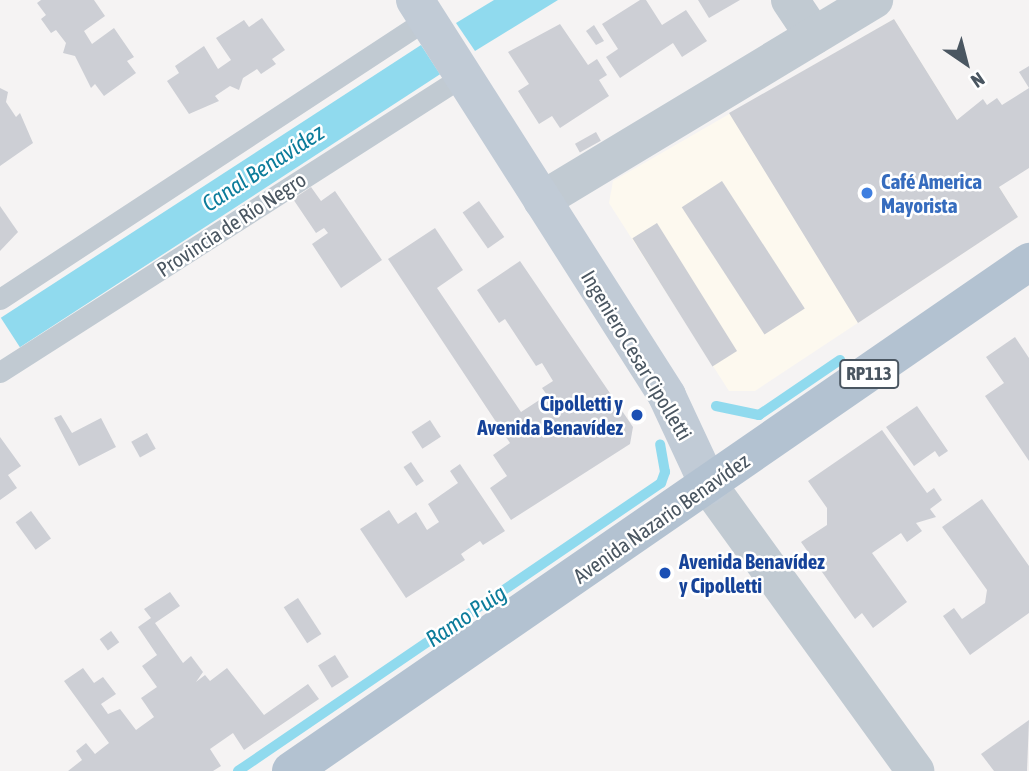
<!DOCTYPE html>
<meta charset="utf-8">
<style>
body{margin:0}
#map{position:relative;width:1029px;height:771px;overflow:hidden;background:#f5f3f3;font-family:"Asap Condensed",sans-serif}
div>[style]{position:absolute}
.commercial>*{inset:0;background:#fdf9ef}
.water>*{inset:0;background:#90daee;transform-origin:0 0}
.stream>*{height:10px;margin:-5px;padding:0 5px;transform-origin:5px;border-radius:5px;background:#90daee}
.building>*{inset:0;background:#cdcfd5;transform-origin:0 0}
.service>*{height:21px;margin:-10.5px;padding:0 10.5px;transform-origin:10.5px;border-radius:10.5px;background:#c1cad2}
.minor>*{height:38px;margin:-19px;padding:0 19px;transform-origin:19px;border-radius:19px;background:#c1cad2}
.tertiary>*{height:38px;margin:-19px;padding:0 19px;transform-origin:19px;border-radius:19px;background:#c1cad2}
.secondary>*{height:38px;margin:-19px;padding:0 19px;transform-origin:19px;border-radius:19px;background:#c1cbd6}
.primary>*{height:38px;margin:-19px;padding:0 19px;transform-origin:19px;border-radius:19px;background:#b3c2d1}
.dots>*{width:19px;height:19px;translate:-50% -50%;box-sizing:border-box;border:4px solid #fff;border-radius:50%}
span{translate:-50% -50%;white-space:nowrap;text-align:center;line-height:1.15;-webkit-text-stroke:5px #fff;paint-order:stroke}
.shield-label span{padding:2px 5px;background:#fff;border:2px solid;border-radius:5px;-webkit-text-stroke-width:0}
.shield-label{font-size:19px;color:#4a5661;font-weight:700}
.shop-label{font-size:21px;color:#366cbe;font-weight:700}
.left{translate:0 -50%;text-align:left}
.street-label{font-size:21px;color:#4a5661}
.transit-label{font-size:21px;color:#164399;font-weight:700}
.right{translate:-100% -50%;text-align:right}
.water-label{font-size:23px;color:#0c7c9b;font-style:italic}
.north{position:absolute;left:931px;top:28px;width:70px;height:70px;-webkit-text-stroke:5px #fff;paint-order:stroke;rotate:145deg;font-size:19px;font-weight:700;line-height:28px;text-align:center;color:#4a5661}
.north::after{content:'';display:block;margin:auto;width:24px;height:32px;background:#4a5661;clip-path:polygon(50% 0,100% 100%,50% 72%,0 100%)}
</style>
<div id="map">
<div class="commercial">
<div style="clip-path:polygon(894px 19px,1018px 217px,755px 391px,729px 391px,609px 203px,613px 181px)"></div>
</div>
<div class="water">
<div style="clip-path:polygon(494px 0,558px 0,475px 51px,456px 23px)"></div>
<div style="left:421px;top:45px;width:35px;height:501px;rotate:57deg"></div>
</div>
<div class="stream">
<div style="left:716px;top:406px;width:44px;rotate:11.8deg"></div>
<div style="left:759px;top:415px;width:98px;rotate:-34.2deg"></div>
<div style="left:238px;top:771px;width:512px;rotate:-34.25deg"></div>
<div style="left:661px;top:483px;width:12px;rotate:-70deg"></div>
<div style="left:665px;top:472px;width:28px;rotate:-100deg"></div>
</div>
<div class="building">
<div style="clip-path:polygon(41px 0,94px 0,105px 16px,84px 31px,92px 44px,114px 28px,134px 57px,127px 61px,136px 73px,104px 96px,95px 84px,91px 88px,75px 56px,63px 53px,66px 43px,56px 30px,51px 33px,41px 19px,46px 15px,37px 3px)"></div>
<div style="clip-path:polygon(640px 0,646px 0,662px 25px,686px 10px,707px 41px,682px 57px,673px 43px,620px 78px,606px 57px,618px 49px,602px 24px)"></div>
<div style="clip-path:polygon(698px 0,740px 0,709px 18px)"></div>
<div style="clip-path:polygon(262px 18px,285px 50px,272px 59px,276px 64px,261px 74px,257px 69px,243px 78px,239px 90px,230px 86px,215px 96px,219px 101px,189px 114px,167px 81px,179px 73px,175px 66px,204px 46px,218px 69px,231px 60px,216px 38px,244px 20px,249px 27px)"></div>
<div style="clip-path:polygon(894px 19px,957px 120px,983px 99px,987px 105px,997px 98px,1002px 105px,1029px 88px,1019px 72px,1029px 66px,1029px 168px,999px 187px,1018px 217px,858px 323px,729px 113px)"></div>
<div style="clip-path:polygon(560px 24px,588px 65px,597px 59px,607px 75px,599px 80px,609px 96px,560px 128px,552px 116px,539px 124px,518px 91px,529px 84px,508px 52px)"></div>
<div style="clip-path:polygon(594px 25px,604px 41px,596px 45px,586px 31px)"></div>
<div style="clip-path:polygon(0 88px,8px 92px,6px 102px,16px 117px,20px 113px,33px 143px,0 166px)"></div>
<div style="left:596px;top:132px;width:10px;height:24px;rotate:61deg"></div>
<div style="left:722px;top:181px;width:152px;height:48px;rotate:57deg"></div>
<div style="clip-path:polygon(311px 187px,321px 201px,335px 191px,382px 260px,341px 288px,312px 244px,328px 233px,324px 228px,316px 233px,293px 199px)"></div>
<div style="left:479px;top:201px;width:44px;height:20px;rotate:55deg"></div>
<div style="clip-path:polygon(0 206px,18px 232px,0 251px)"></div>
<div style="left:657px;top:223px;width:151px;height:29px;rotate:58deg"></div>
<div style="clip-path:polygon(435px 228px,463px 270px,437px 288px,521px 412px,547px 395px,542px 388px,553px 381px,542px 363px,536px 366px,505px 319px,499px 323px,477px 290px,520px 261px,633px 427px,630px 444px,511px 520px,490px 488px,507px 476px,493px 455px,510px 443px,388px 259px)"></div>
<div style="clip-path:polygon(1015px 337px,1029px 358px,1029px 461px,985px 396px,1004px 383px,986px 357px)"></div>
<div style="clip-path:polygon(917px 406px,948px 451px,939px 457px,935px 451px,914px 466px,886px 427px)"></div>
<div style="clip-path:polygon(61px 415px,72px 433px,101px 418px,116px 447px,79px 466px,54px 418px)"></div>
<div style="left:430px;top:420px;width:20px;height:22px;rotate:57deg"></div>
<div style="clip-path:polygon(882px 430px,927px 493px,934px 488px,942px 500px,930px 509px,936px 517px,916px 523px,922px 531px,907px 542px,901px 533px,872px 553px,907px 602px,873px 628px,862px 613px,855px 619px,801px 542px,827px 525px,827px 508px,808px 481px)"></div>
<div style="left:147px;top:433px;width:18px;height:18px;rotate:61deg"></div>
<div style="clip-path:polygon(0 437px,21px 466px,8px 475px,17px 488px,0 500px)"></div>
<div style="left:411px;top:462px;width:23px;height:9px;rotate:56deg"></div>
<div style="clip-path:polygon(460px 464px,505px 531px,483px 545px,480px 541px,461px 554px,465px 560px,406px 598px,360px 529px,389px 510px,398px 524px,416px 512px,427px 530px,439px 522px,428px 504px,458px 483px,450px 471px)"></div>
<div style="clip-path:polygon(982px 499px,1029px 566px,1029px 613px,970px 655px,943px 616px,954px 608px,962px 619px,985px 603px,987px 590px,942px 527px)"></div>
<div style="left:31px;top:511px;width:34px;height:19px;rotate:54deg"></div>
<div style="clip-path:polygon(170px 592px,180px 606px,155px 623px,183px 663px,191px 656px,203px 672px,196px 682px,205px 675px,210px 681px,227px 668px,264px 715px,308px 684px,319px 699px,244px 750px,233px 733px,210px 749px,221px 766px,213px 771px,68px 771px,82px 760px,76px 751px,86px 743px,95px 754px,109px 743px,64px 681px,83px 668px,94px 683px,103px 677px,116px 694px,101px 704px,108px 714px,120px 709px,136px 730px,154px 717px,141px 698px,157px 687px,142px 666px,157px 655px,138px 627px,151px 618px,144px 609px)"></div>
<div style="left:298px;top:598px;width:43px;height:17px;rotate:57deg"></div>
<div style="left:111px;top:631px;width:14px;height:14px;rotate:54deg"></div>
<div style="left:335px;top:655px;width:26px;height:20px;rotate:58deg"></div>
<div style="clip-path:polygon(1029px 720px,1027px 771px,994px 771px,981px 754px)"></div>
</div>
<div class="service">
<div style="left:0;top:299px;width:511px;rotate:-33.25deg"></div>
<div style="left:0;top:372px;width:550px;rotate:-32.59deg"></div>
</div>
<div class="minor">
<div style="left:790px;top:0;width:43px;rotate:56.3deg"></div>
<div style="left:542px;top:200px;width:388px;rotate:-31.1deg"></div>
</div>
<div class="tertiary">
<div style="left:709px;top:486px;width:352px;rotate:54.1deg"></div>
</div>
<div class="secondary">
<div style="left:415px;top:0;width:469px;rotate:57.5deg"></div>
<div style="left:667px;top:396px;width:99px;rotate:65deg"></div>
</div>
<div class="primary">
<div style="left:291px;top:771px;width:897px;rotate:-34.59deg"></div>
</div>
<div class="dots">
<div style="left:867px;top:193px;background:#3f7fe0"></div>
<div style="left:637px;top:415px;background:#1a4fb4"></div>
<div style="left:665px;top:573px;background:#1a4fb4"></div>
</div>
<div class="shield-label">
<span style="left:869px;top:374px">RP113</span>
</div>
<div class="shop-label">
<span class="left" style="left:881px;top:193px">Café America<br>Mayorista</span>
</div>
<div class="street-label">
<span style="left:231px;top:224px;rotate:-33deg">Provincia de Río Negro</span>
<span style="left:637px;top:355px;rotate:59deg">Ingeniero Cesar Cipolletti</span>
<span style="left:661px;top:518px;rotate:-35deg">Avenida Nazario Benavídez</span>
</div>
<div class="transit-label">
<span class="right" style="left:623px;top:415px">Cipolletti y<br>Avenida Benavídez</span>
<span class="left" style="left:679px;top:573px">Avenida Benavídez<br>y Cipolletti</span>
</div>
<div class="water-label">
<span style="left:263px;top:168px;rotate:-33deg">Canal Benavídez</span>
<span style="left:466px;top:616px;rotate:-34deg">Ramo Puig</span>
</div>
<div class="north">N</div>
</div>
